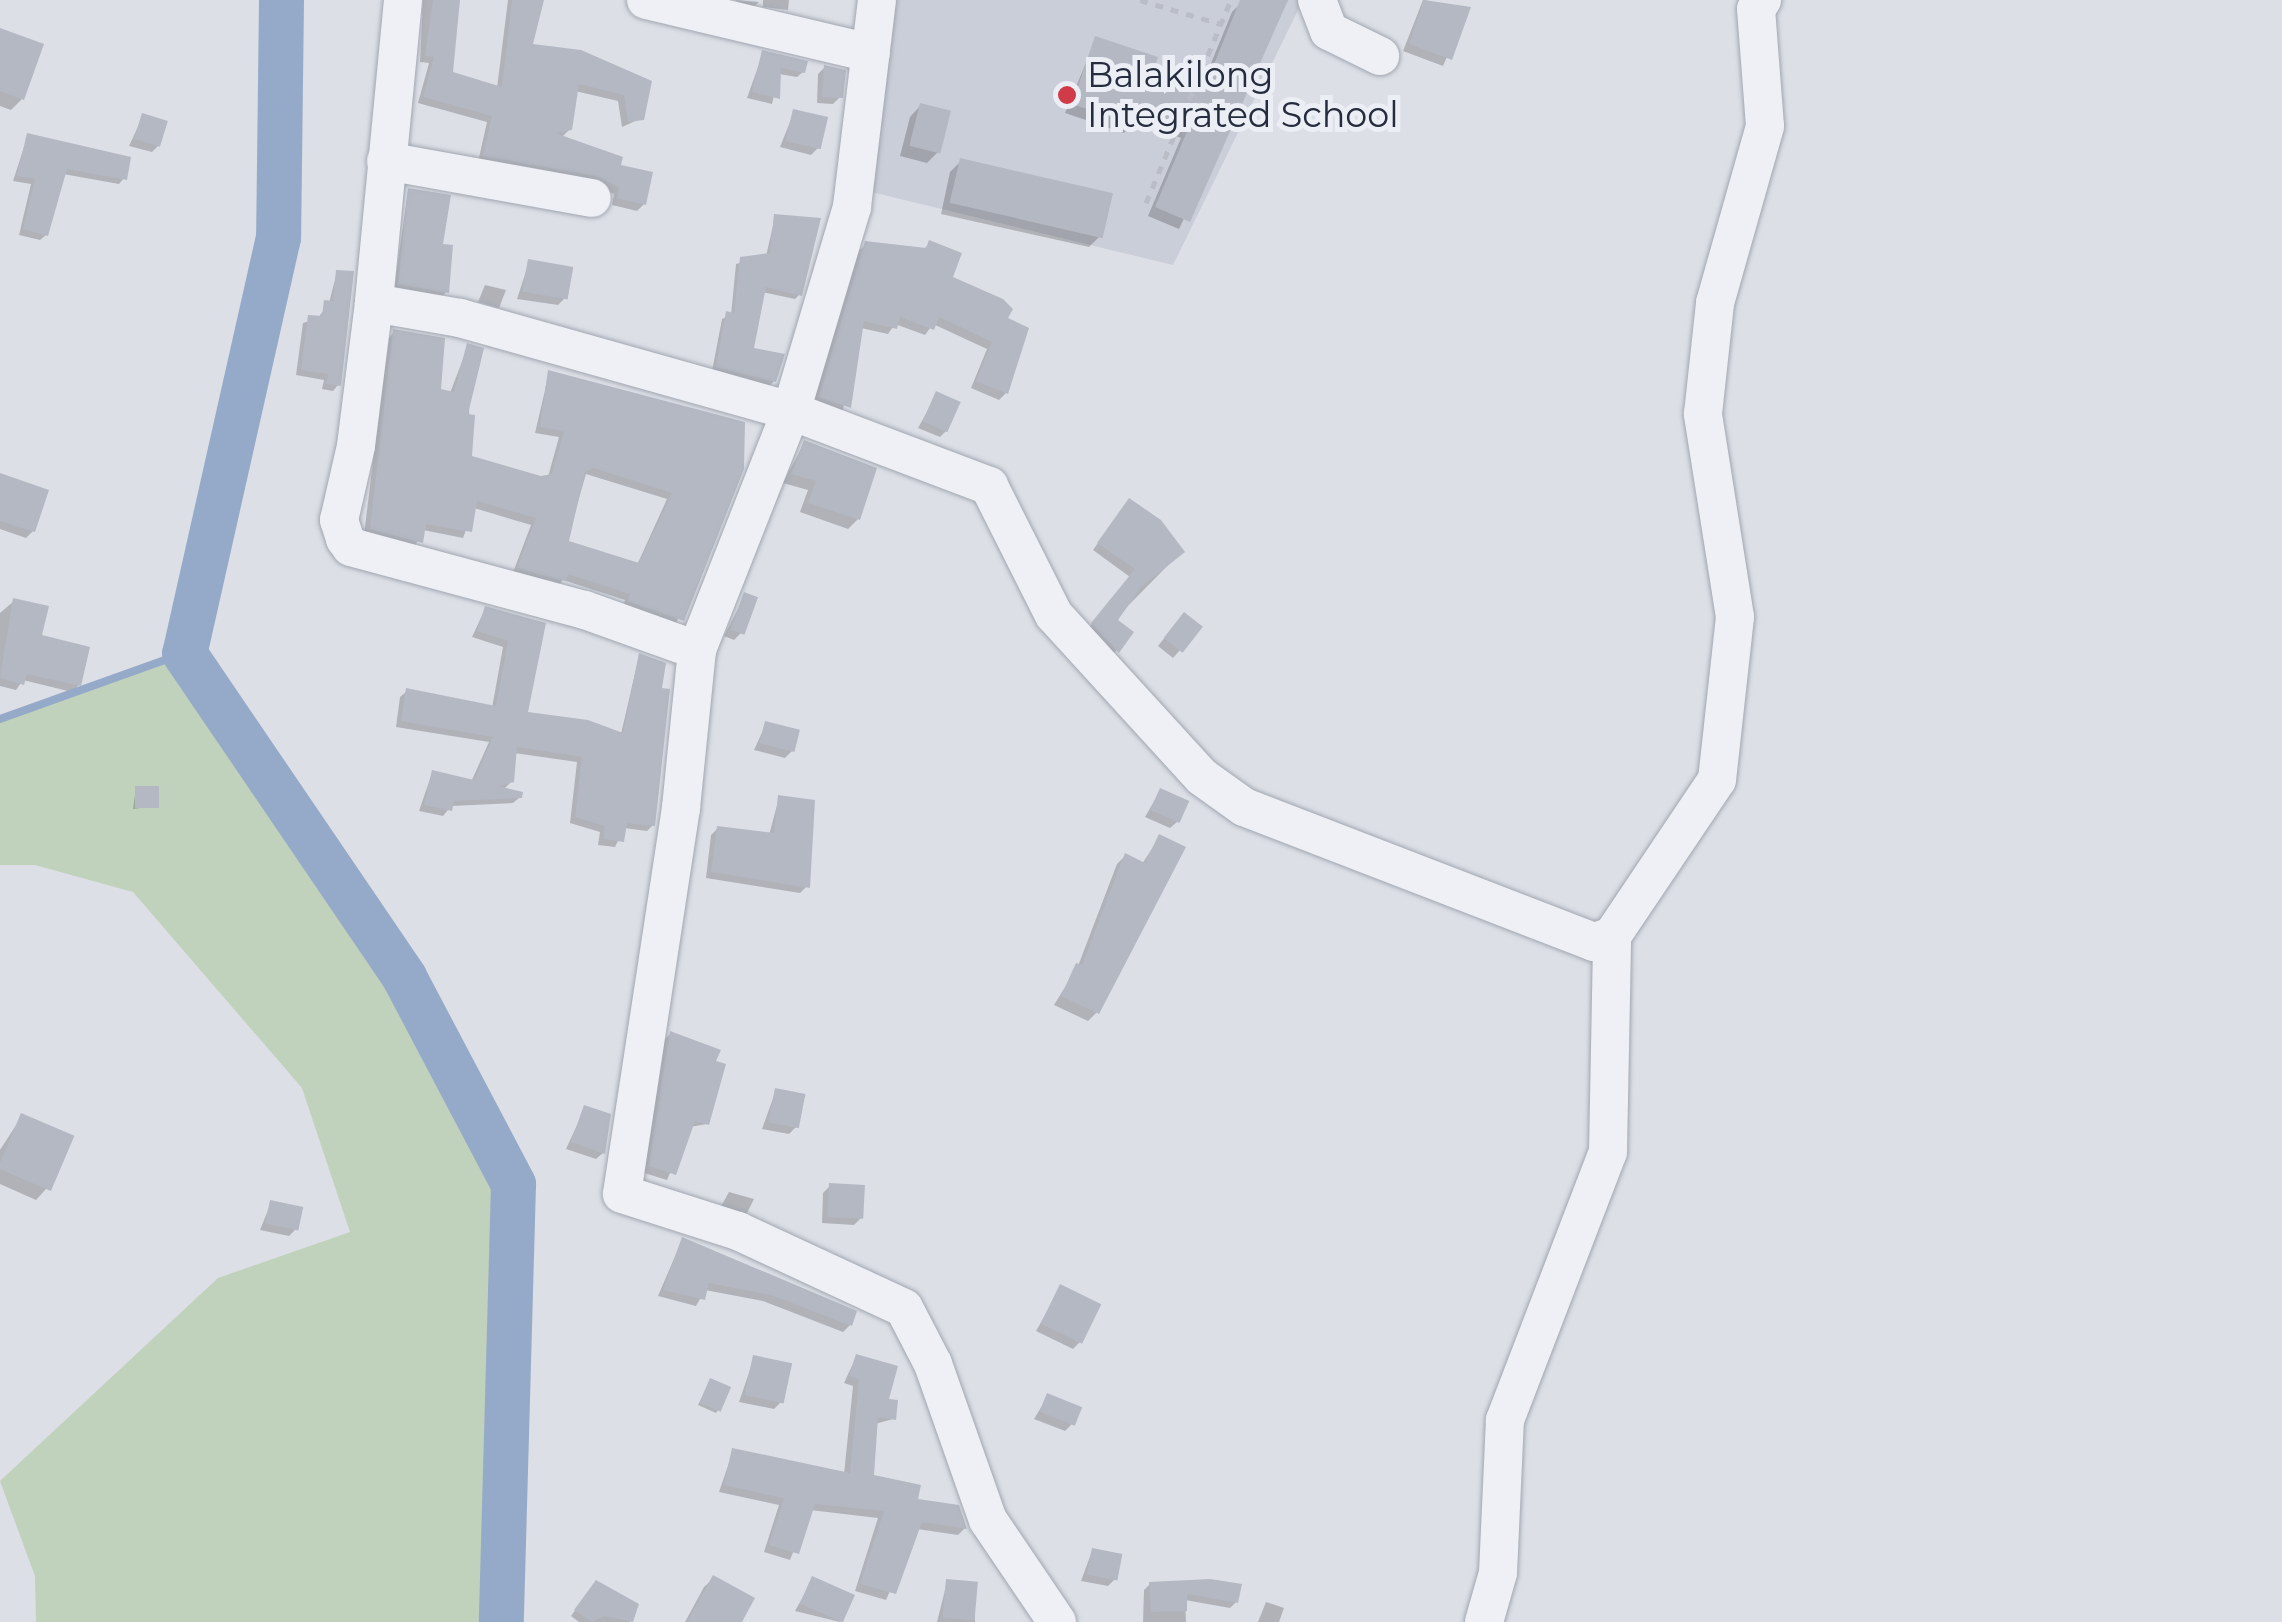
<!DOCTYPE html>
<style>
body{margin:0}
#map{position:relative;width:2282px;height:1622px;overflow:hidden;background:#dcdfe6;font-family:Montserrat,sans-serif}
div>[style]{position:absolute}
.built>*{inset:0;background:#caced8}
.green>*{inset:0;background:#c0d1bc}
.shadow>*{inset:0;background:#0003}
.stream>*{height:8px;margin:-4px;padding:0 4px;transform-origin:4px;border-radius:4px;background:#95aac8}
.river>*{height:45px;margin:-22.5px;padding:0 22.5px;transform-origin:22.5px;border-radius:22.5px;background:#95aac8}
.building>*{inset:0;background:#b3b8c3;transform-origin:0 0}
.path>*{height:5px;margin-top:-2.5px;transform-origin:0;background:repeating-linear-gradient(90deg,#babdc5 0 8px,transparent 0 16px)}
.roads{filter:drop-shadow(0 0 2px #a1a6b0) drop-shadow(0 0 2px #a1a6b0)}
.minor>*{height:38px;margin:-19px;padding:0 19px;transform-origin:19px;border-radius:19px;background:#eef0f5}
.dots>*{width:28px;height:28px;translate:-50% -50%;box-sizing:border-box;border:5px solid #ebeef4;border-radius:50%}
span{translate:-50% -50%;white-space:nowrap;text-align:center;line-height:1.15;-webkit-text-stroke:10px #ebeef4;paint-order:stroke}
.poi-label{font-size:35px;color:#252c3d}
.left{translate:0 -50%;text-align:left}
</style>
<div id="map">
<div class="built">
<div style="clip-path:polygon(892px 0,1303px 0,1173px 265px,863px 190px)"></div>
</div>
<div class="green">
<div style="clip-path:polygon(184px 653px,404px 977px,513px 1184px,490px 1622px,36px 1622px,35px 1576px,0 1481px,218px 1278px,350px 1232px,302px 1088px,133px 892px,35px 865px,0 865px,0 719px)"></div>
</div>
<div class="shadow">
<div style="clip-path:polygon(423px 0,457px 0,450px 74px,497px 88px,508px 0,541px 0,530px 46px,650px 82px,642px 118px,622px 127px,618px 101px,575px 91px,570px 129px,561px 138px,617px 167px,644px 204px,637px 211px,612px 205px,614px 194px,589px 182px,478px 162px,487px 122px,418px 103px,429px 63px,420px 62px)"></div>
<div style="clip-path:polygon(735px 0,759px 2px,761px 0,753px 8px)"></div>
<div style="clip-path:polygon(763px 0,789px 0,788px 10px,763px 7px)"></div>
<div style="clip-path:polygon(1244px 0,1288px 0,1179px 229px,1148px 216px,1181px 138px,1134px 121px,1124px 133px,1065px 113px,1096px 39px,1151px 72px,1200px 90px,1232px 12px)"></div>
<div style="clip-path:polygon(1423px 0,1468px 9px,1443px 66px,1403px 51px)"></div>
<div style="clip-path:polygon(0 31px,22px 99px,11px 110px,0 106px)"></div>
<div style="clip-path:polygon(763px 53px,803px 72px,797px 77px,779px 74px,772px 104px,747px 98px)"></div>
<div style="clip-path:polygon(824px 68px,840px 97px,833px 104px,817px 103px,818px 74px)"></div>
<div style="clip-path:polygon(920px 106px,938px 152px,927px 163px,900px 156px,910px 117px)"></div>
<div style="clip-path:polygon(794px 112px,818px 148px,811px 155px,780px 147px)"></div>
<div style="clip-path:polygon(143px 116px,159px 145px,152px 152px,129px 146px)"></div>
<div style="clip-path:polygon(28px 135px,124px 178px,119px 184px,63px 174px,46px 235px,40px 240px,19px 235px,31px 184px,13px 181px)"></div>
<div style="clip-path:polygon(961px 161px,1100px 236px,1089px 247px,941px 214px,950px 172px)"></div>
<div style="clip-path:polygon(408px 190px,441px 246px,446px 292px,441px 298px,394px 290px)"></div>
<div style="clip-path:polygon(775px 217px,800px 294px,795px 299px,762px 292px,751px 350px,774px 381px,769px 386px,712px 371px,722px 319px,731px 315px,736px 264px,766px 256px)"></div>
<div style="clip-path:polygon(930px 243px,950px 278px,1005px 320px,1006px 393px,999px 400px,971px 388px,987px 349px,933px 324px,925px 335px,895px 324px,888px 334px,861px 328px,842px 414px,813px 404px,859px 251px,866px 244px,923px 250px)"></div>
<div style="clip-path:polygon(529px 262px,565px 298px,558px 305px,517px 299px)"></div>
<div style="clip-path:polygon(337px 272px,338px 385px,333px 391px,322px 389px,324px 380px,296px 375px,303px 323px,318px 318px,329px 303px)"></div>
<div style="clip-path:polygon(485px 285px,506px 290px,499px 308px,478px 302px)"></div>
<div style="clip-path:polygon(evenodd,394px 332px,438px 391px,450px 393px,468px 346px,470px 458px,540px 478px,548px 477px,559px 437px,535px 433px,549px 373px,743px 424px,675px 627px,623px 608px,625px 600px,563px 580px,557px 587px,512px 575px,531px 525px,474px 508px,463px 538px,423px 530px,414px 548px,364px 535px,388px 339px,394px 332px,586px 474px,667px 499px,637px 565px,566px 543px,586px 474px)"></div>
<div style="clip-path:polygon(937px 394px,947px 430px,940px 437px,918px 428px)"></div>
<div style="clip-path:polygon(804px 443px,858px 519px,848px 529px,800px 512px,808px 490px,783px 483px)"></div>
<div style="clip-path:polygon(0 481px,33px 531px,26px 538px,0 529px)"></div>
<div style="clip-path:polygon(1123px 508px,1181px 552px,1114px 620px,1131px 632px,1111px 657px,1087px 630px,1130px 577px,1093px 550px)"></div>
<div style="clip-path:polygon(745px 595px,741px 633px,734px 640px,724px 636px)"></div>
<div style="clip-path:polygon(14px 601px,79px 685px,72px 692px,23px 680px,16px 690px,0 686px,0 613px)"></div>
<div style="clip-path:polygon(485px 609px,543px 625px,525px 714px,621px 734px,639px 656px,653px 825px,647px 831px,624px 828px,615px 847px,598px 845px,600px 832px,570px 823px,577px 762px,514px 753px,512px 781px,503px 790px,520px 797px,513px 803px,451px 806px,443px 816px,419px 811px,432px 773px,471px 782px,489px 742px,396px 727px,400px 697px,407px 691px,492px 708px,503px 647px,472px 637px)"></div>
<div style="clip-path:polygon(1177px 622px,1200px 627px,1173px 658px,1158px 646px)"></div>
<div style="clip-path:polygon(766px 724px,792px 751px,785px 758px,754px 750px)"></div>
<div style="clip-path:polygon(136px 788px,157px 806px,133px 809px)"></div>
<div style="clip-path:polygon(1160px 791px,1177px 822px,1170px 828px,1145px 817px)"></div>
<div style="clip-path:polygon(779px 798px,807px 886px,800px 893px,706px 878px,711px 835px,718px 828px,769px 835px)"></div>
<div style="clip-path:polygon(1159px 838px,1097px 1012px,1088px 1021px,1054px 1005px,1078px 966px,1117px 864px,1125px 856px,1142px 864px)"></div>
<div style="clip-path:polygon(670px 1034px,707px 1124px,690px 1127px,667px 1180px,644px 1173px,664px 1040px)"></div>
<div style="clip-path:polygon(776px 1090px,796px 1127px,789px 1134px,762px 1129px)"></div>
<div style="clip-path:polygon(585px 1108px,603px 1153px,596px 1159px,566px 1149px)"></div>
<div style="clip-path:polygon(22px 1116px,46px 1189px,36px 1200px,0 1184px,0 1150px)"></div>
<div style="clip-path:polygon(830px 1186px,861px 1218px,854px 1225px,822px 1223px,823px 1193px)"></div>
<div style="clip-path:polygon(729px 1192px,754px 1199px,744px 1219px,719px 1210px)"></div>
<div style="clip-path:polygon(271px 1203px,296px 1229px,289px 1236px,260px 1230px)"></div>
<div style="clip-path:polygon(682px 1240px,850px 1325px,843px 1332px,763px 1301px,705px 1290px,696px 1306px,658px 1296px)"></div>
<div style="clip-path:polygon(1061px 1287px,1080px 1342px,1073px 1349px,1036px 1331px)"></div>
<div style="clip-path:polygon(856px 1357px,893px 1419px,875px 1424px,872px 1477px,965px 1528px,958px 1535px,917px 1529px,886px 1600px,855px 1591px,878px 1518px,810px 1510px,790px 1560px,764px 1552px,779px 1505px,719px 1492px,733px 1451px,844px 1474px,853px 1386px,844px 1383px)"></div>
<div style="clip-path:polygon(754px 1358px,781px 1402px,774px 1409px,739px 1402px)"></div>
<div style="clip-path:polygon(710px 1381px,718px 1410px,716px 1413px,698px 1405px)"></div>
<div style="clip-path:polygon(1048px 1396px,1072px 1424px,1065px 1431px,1034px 1419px)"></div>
<div style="clip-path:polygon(1092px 1551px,1115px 1579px,1108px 1586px,1081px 1581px)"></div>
<div style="clip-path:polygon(714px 1578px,739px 1622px,685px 1622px,704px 1587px)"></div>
<div style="clip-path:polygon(813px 1579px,852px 1597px,840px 1622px,795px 1611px)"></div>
<div style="clip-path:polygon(947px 1582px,975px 1584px,975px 1622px,937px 1622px)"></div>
<div style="clip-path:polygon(1150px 1584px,1236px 1602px,1230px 1608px,1185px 1600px,1186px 1622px,1143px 1622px,1144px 1590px)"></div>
<div style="clip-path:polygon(591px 1589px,636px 1605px,630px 1622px,579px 1622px,571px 1616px)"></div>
<div style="clip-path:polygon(1266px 1602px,1284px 1608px,1279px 1622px,1258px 1622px)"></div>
</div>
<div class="stream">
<div style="left:0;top:719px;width:195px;rotate:-19.7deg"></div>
</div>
<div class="river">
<div style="left:281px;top:0;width:237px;rotate:90.7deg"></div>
<div style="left:278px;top:237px;width:426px;rotate:102.7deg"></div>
<div style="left:184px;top:653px;width:392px;rotate:55.8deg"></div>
<div style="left:404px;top:977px;width:234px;rotate:62.2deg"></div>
<div style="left:513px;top:1184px;width:438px;rotate:91.6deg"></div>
</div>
<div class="building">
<div style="clip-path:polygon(433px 0,460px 0,453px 72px,502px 87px,512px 0,544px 0,533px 44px,581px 50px,652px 81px,644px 120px,628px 122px,624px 95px,579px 84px,572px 130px,555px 133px,623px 157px,621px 165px,653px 172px,646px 205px,617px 198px,619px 187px,596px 176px,483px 156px,492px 116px,423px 97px,434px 57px,425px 56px)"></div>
<div style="clip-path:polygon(1240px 0,1288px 0,1190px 222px,1155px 207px,1188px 129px,1140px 112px,1135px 125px,1072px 104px,1095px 36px,1158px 57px,1154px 70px,1204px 89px)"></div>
<div style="clip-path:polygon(1424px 0,1471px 7px,1452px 60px,1409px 44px)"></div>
<div style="clip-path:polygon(0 28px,44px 44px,24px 100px,0 91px)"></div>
<div style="clip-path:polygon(762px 50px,808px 61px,805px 73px,781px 68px,780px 99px,752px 92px)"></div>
<div style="clip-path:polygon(824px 65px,846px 70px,843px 98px,822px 97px)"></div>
<div style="left:920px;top:103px;width:32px;height:44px;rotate:14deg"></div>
<div style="left:793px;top:109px;width:36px;height:33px;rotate:13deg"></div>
<div style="left:142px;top:113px;width:27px;height:27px;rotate:17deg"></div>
<div style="clip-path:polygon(27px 133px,131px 157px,127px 180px,67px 169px,48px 236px,23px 229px,35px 179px,17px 176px)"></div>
<div style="left:960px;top:158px;width:157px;height:46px;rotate:13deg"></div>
<div style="clip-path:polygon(408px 188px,451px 195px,443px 244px,453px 245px,449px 293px,398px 284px)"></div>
<div style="clip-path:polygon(774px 214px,821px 218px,802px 296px,766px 287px,754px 348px,785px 354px,776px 382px,716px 367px,726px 311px,734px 313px,740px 257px,770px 253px)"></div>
<div style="clip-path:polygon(929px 240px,962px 253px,953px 277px,1003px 299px,1013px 309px,1008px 318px,1029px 328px,1008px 394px,976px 381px,992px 342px,939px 317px,934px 330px,900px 317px,897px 329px,864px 321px,851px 408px,819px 397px,865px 241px,926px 248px)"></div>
<div style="left:528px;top:259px;width:46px;height:33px;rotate:10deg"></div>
<div style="clip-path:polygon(336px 270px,354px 271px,341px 386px,326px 384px,328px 374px,301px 370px,308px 315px,322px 316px,324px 300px,333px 301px)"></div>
<div style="clip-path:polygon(evenodd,393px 329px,445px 338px,441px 389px,454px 392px,467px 343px,484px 348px,468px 414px,475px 415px,472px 456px,541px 476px,552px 474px,564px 431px,540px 427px,548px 370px,745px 422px,744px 469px,684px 621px,628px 601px,630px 594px,568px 574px,566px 581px,517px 568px,536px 518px,477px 501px,472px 532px,426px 524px,423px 543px,370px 529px,393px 329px,594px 468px,672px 493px,639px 563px,569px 541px,585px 472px,594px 468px)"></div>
<div style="left:936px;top:391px;width:27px;height:33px;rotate:24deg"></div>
<div style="clip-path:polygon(804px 440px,877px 468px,860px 520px,808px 503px,816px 481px,791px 474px)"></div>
<div style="clip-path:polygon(0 473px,49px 490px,35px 532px,0 521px)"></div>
<div style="clip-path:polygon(1129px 498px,1161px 520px,1185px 552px,1141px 587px,1118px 620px,1134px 632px,1119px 653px,1091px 623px,1135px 569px,1097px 543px)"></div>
<div style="left:744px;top:592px;width:15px;height:40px;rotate:20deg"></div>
<div style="clip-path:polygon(13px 598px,49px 606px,42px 635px,90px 647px,81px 686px,27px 674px,24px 685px,0 678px)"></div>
<div style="clip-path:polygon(485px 606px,546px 623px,528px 712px,588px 720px,623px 733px,639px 653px,666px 663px,662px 688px,670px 689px,655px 826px,627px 823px,624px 842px,603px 839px,605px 826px,575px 817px,582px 757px,517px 747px,514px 782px,498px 786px,523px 792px,522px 798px,454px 801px,452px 811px,424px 805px,432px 770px,474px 780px,493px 737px,401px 721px,406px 688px,496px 706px,508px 641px,477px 631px)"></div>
<div style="left:1184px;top:612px;width:24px;height:33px;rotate:38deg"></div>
<div style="left:765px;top:721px;width:36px;height:23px;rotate:14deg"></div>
<div style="left:135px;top:786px;width:24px;height:22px"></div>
<div style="left:1160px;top:788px;width:32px;height:24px;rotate:24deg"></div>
<div style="clip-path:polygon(778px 795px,815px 800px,810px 888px,711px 872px,717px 826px,774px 833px)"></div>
<div style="clip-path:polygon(1159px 834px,1186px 847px,1099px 1014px,1061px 996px,1076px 963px,1082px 965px,1125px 853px,1145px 863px)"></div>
<div style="clip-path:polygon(670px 1031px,721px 1050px,716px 1061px,726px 1064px,709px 1125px,695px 1121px,676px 1175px,649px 1166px)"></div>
<div style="left:775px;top:1088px;width:31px;height:35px;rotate:11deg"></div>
<div style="clip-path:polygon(584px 1105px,611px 1114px,605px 1154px,571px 1142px)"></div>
<div style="left:21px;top:1113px;width:58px;height:60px;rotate:23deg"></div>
<div style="left:829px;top:1183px;width:36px;height:34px;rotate:3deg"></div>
<div style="left:270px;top:1200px;width:34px;height:24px;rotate:12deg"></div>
<div style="clip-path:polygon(682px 1237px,857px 1311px,852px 1326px,771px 1295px,709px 1283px,705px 1300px,663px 1290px)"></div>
<div style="left:1060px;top:1284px;width:46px;height:44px;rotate:26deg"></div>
<div style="clip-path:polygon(856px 1354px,898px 1366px,889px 1399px,898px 1400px,896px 1420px,878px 1417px,874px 1475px,921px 1485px,918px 1499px,959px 1505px,967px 1529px,922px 1522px,896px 1594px,860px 1584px,884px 1511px,815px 1504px,799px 1554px,769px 1545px,784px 1498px,724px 1485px,732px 1448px,850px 1473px,859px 1379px,849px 1376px)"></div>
<div style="left:753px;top:1355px;width:40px;height:41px;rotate:12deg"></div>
<div style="left:710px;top:1378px;width:23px;height:27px;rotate:23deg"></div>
<div style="left:1047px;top:1393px;width:38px;height:20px;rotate:22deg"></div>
<div style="left:1092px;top:1548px;width:31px;height:27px;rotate:11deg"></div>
<div style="clip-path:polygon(713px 1575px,755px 1598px,742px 1622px,687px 1622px)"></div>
<div style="left:812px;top:1576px;width:47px;height:30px;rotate:24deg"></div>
<div style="left:946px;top:1579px;width:32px;height:39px;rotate:5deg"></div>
<div style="clip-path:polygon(1210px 1579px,1242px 1584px,1238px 1603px,1187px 1594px,1187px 1611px,1151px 1612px,1149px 1582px)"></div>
<div style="clip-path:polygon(596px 1580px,639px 1604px,633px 1622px,604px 1616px,592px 1622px,574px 1610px)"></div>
</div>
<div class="path">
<div style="left:1140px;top:0;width:84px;rotate:16.5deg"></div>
<div style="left:1146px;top:203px;width:220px;rotate:-67.3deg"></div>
</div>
<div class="roads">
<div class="minor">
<div style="left:403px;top:0;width:304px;rotate:95.5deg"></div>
<div style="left:374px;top:303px;width:144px;rotate:97.2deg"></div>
<div style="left:356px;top:446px;width:76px;rotate:102.9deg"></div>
<div style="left:339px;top:520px;width:20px;rotate:72deg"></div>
<div style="left:345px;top:539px;width:10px;rotate:53deg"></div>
<div style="left:351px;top:547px;width:242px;rotate:15.1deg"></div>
<div style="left:585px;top:610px;width:119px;rotate:19.7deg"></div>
<div style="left:646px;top:0;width:231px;rotate:13.3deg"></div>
<div style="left:877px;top:0;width:209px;rotate:96.9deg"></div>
<div style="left:852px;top:207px;width:213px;rotate:106.6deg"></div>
<div style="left:791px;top:411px;width:257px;rotate:111.5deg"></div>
<div style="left:697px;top:650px;width:159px;rotate:95.8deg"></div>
<div style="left:681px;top:808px;width:390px;rotate:98.7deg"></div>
<div style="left:622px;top:1194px;width:122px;rotate:17.7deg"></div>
<div style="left:738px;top:1231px;width:183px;rotate:24.9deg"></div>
<div style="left:904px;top:1308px;width:63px;rotate:62.6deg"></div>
<div style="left:933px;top:1364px;width:165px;rotate:70.6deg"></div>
<div style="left:988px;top:1520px;width:123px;rotate:55.9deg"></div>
<div style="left:1317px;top:0;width:33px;rotate:69deg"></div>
<div style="left:1329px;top:31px;width:57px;rotate:26.1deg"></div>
<div style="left:386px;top:161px;width:209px;rotate:10.2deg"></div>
<div style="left:374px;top:303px;width:87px;rotate:9.9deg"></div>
<div style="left:460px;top:318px;width:344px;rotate:15.7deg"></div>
<div style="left:791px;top:411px;width:212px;rotate:20.7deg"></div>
<div style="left:989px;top:486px;width:144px;rotate:63.3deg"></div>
<div style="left:1054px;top:615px;width:219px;rotate:47.6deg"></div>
<div style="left:1202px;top:777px;width:52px;rotate:35.5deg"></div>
<div style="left:1244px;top:807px;width:375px;rotate:21.1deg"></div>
<div style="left:1594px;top:942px;width:19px;rotate:-18deg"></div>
<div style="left:1612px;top:936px;width:188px;rotate:-56.1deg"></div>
<div style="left:1717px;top:780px;width:164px;rotate:-83.7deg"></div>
<div style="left:1735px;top:617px;width:206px;rotate:-99deg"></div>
<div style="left:1703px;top:414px;width:112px;rotate:-83.8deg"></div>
<div style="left:1715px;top:303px;width:184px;rotate:-74.2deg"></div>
<div style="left:1765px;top:126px;width:117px;rotate:-94.4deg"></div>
<div style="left:1756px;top:9px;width:11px;rotate:-56deg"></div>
<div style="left:1484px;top:1622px;width:51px;rotate:-74.1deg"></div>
<div style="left:1498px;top:1573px;width:153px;rotate:-87.4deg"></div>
<div style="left:1505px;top:1420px;width:287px;rotate:-69deg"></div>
<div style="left:1608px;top:1152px;width:216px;rotate:-88.9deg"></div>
</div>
</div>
<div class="dots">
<div style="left:1067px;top:95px;background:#d13b47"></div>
</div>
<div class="poi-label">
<span class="left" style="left:1087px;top:95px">Balakilong<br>Integrated School</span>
</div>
</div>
